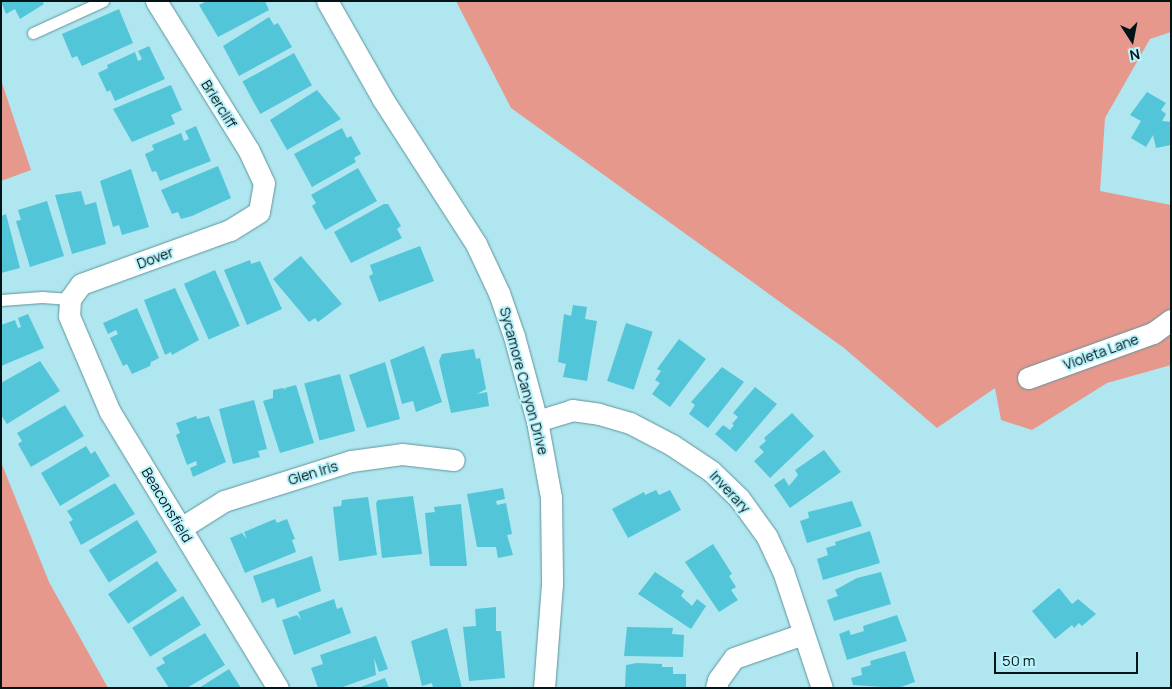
<!DOCTYPE html>
<style>
body{margin:0}
#map{position:relative;width:1172px;height:689px;overflow:hidden;background:#afe6ef;font-family:Manrope,sans-serif}
div>[style]{position:absolute}
.green>*{inset:0;background:#e7988c}
.building>*{inset:0;background:#52c6d8;transform-origin:0 0}
.roads{filter:drop-shadow(0 0 1px #5f949d) drop-shadow(0 0 1px #5f949d)}
.lane>*{height:11px;margin:-5.5px;padding:0 5.5px;transform-origin:5.5px;border-radius:5.5px;background:#fff}
.street>*{height:21px;margin:-10.5px;padding:0 10.5px;transform-origin:10.5px;border-radius:10.5px;background:#fff}
span{translate:-50% -50%;white-space:nowrap;text-align:center;line-height:1.15;-webkit-text-stroke:4px #bbf3fc;paint-order:stroke}
.street-label{font-size:14px;color:#011417}
.frame{position:absolute;inset:0;border:2px solid #011417;pointer-events:none}
.north{position:absolute;left:1107px;top:15px;width:50px;height:50px;-webkit-text-stroke:4px #bbf3fc;paint-order:stroke;rotate:169deg;font-size:14px;font-weight:700;line-height:20px;text-align:center;color:#011417}
.north::after{content:'';display:block;margin:auto;width:18px;height:22px;background:#011417;clip-path:polygon(50% 0,100% 100%,50% 72%,0 100%)}
.scale{position:absolute;left:994px;top:652px;width:144px;height:22px;box-sizing:border-box;border:2px solid #011417;border-top:0;padding-left:6px;font-size:15px;line-height:18px;white-space:nowrap;color:#011417;-webkit-text-stroke:4px #bbf3fc;paint-order:stroke}
</style>
<div id="map">
<div class="green">
<div style="clip-path:polygon(456px 1px,1171px 1px,1171px 32px,1150px 39px,1105px 118px,1100px 191px,1171px 205px,1171px 365px,1107px 383px,1032px 430px,1001px 420px,995px 388px,937px 428px,844px 348px,511px 108px)"></div>
<div style="clip-path:polygon(1px 80px,31px 170px,1px 181px)"></div>
<div style="clip-path:polygon(1px 462px,49px 582px,108px 688px,1px 688px)"></div>
</div>
<div class="building">
<div style="clip-path:polygon(1px 1px,42px 1px,44px 4px,20px 19px,15px 9px,6px 14px)"></div>
<div style="clip-path:polygon(207px 1px,265px 1px,269px 10px,218px 37px,199px 5px)"></div>
<div style="clip-path:polygon(119px 9px,133px 43px,82px 66px,77px 56px,72px 58px,62px 34px)"></div>
<div style="clip-path:polygon(269px 17px,274px 25px,278px 23px,292px 47px,239px 76px,223px 46px)"></div>
<div style="clip-path:polygon(149px 46px,165px 79px,115px 101px,110px 90px,107px 92px,98px 73px,108px 68px,107px 65px,135px 52px,138px 61px,142px 59px,138px 51px)"></div>
<div style="left:294px;top:53px;width:37px;height:59px;rotate:61deg"></div>
<div style="clip-path:polygon(171px 85px,182px 110px,171px 115px,175px 124px,132px 142px,113px 109px)"></div>
<div style="clip-path:polygon(317px 90px,341px 119px,287px 150px,270px 120px)"></div>
<div style="clip-path:polygon(1147px 92px,1166px 103px,1161px 110px,1166px 114px,1162px 121px,1171px 122px,1171px 145px,1156px 148px,1153px 135px,1146px 147px,1131px 138px,1141px 121px,1130px 115px)"></div>
<div style="clip-path:polygon(196px 126px,211px 161px,160px 181px,156px 171px,152px 172px,145px 154px,154px 150px,152px 145px,181px 133px,184px 141px,189px 139px,185px 131px)"></div>
<div style="clip-path:polygon(342px 128px,347px 138px,351px 136px,361px 154px,354px 158px,356px 162px,312px 187px,294px 154px)"></div>
<div style="clip-path:polygon(218px 166px,231px 198px,192px 216px,181px 219px,178px 212px,172px 214px,161px 190px)"></div>
<div style="clip-path:polygon(358px 168px,377px 201px,325px 230px,312px 206px,316px 203px,311px 195px)"></div>
<div style="clip-path:polygon(131px 169px,149px 227px,122px 235px,119px 225px,113px 227px,100px 181px)"></div>
<div style="clip-path:polygon(81px 191px,85px 205px,96px 202px,106px 244px,72px 254px,55px 195px)"></div>
<div style="clip-path:polygon(47px 201px,64px 256px,30px 267px,16px 221px,21px 220px,18px 210px)"></div>
<div style="clip-path:polygon(384px 204px,388px 204px,401px 226px,397px 229px,402px 238px,351px 263px,334px 232px)"></div>
<div style="clip-path:polygon(6px 214px,20px 268px,1px 273px,1px 216px)"></div>
<div style="clip-path:polygon(420px 246px,434px 281px,379px 302px,369px 276px,373px 274px,370px 265px)"></div>
<div style="clip-path:polygon(301px 256px,342px 304px,318px 322px,315px 318px,309px 322px,273px 279px)"></div>
<div style="clip-path:polygon(250px 260px,251px 264px,260px 261px,282px 309px,247px 325px,224px 270px)"></div>
<div style="left:215px;top:270px;width:61px;height:34px;rotate:66deg"></div>
<div style="clip-path:polygon(175px 288px,199px 340px,172px 355px,171px 352px,165px 355px,144px 300px)"></div>
<div style="clip-path:polygon(573px 305px,587px 307px,585px 319px,597px 321px,587px 381px,563px 377px,566px 364px,558px 362px,564px 314px,571px 316px)"></div>
<div style="clip-path:polygon(137px 308px,159px 358px,151px 362px,150px 366px,132px 374px,127px 364px,123px 366px,110px 338px,118px 334px,116px 330px,108px 334px,103px 323px)"></div>
<div style="clip-path:polygon(28px 314px,44px 348px,1px 366px,1px 325px,15px 320px,18px 328px,21px 327px,18px 318px)"></div>
<div style="left:626px;top:323px;width:28px;height:61px;rotate:18deg"></div>
<div style="clip-path:polygon(679px 339px,706px 359px,670px 407px,652px 394px,660px 383px,655px 380px,661px 371px,657px 369px)"></div>
<div style="clip-path:polygon(424px 346px,442px 402px,416px 412px,413px 401px,402px 404px,390px 360px)"></div>
<div style="clip-path:polygon(474px 349px,476px 359px,480px 358px,486px 389px,477px 394px,487px 392px,489px 406px,451px 413px,439px 361px,442px 354px)"></div>
<div style="clip-path:polygon(40px 361px,60px 391px,7px 424px,1px 415px,1px 383px)"></div>
<div style="clip-path:polygon(385px 362px,400px 419px,367px 428px,349px 375px)"></div>
<div style="clip-path:polygon(722px 367px,744px 382px,708px 428px,689px 414px,695px 405px,691px 402px)"></div>
<div style="left:340px;top:374px;width:59px;height:37px;rotate:75deg"></div>
<div style="clip-path:polygon(296px 385px,314px 443px,280px 453px,263px 401px,273px 398px,273px 390px,283px 388px,286px 390px,285px 388px)"></div>
<div style="clip-path:polygon(755px 387px,777px 404px,736px 452px,715px 434px,723px 425px,730px 430px,734px 425px,732px 424px,738px 417px,733px 413px)"></div>
<div style="clip-path:polygon(254px 400px,267px 449px,258px 451px,260px 457px,233px 464px,219px 409px)"></div>
<div style="clip-path:polygon(65px 405px,84px 436px,31px 467px,18px 444px,22px 441px,17px 433px)"></div>
<div style="clip-path:polygon(792px 413px,814px 436px,770px 478px,754px 461px,764px 452px,759px 447px,766px 441px,764px 438px)"></div>
<div style="clip-path:polygon(196px 416px,197px 419px,209px 416px,226px 462px,193px 477px,190px 468px,197px 465px,196px 461px,187px 465px,176px 435px,180px 433px,176px 423px)"></div>
<div style="clip-path:polygon(86px 446px,91px 454px,95px 451px,110px 476px,60px 506px,41px 473px)"></div>
<div style="clip-path:polygon(824px 450px,841px 472px,790px 508px,774px 485px,784px 478px,789px 486px,798px 475px,795px 470px)"></div>
<div style="clip-path:polygon(115px 483px,135px 514px,81px 545px,69px 522px,73px 520px,67px 511px)"></div>
<div style="clip-path:polygon(503px 488px,505px 499px,496px 501px,497px 505px,506px 503px,512px 534px,507px 535px,513px 555px,498px 558px,496px 547px,477px 547px,467px 494px)"></div>
<div style="clip-path:polygon(656px 490px,659px 495px,670px 490px,681px 510px,628px 538px,612px 509px,644px 492px,645px 495px)"></div>
<div style="clip-path:polygon(413px 496px,422px 554px,382px 558px,376px 503px,378px 500px)"></div>
<div style="clip-path:polygon(368px 497px,377px 555px,339px 561px,333px 507px,341px 506px,342px 500px)"></div>
<div style="clip-path:polygon(852px 501px,862px 526px,807px 543px,800px 521px,809px 518px,808px 512px)"></div>
<div style="clip-path:polygon(461px 504px,467px 566px,430px 566px,425px 513px,435px 512px,434px 507px)"></div>
<div style="clip-path:polygon(275px 519px,277px 523px,287px 519px,295px 539px,292px 540px,296px 552px,245px 573px,230px 538px,242px 533px,247px 539px,244px 532px)"></div>
<div style="left:137px;top:520px;width:38px;height:57px;rotate:58deg"></div>
<div style="clip-path:polygon(870px 531px,880px 563px,823px 580px,817px 559px,828px 555px,826px 548px,836px 545px,835px 542px)"></div>
<div style="clip-path:polygon(713px 544px,732px 574px,729px 576px,736px 587px,731px 590px,738px 600px,719px 612px,685px 562px)"></div>
<div style="clip-path:polygon(312px 556px,321px 591px,277px 608px,274px 598px,262px 603px,253px 576px)"></div>
<div style="left:157px;top:561px;width:36px;height:59px;rotate:56deg"></div>
<div style="clip-path:polygon(655px 572px,684px 591px,681px 596px,692px 606px,697px 599px,706px 606px,691px 629px,638px 594px)"></div>
<div style="clip-path:polygon(881px 572px,891px 604px,834px 621px,827px 600px,838px 596px,835px 590px,857px 578px)"></div>
<div style="clip-path:polygon(1059px 588px,1072px 604px,1078px 599px,1096px 614px,1082px 626px,1079px 623px,1074px 628px,1072px 625px,1055px 639px,1032px 611px)"></div>
<div style="left:183px;top:596px;width:34px;height:60px;rotate:58deg"></div>
<div style="clip-path:polygon(334px 599px,337px 609px,342px 607px,351px 633px,294px 655px,282px 620px,297px 615px,301px 620px,298px 612px)"></div>
<div style="clip-path:polygon(496px 607px,496px 631px,501px 631px,505px 678px,469px 681px,463px 627px,476px 626px,475px 609px)"></div>
<div style="clip-path:polygon(897px 615px,907px 641px,847px 660px,839px 634px,849px 630px,851px 635px,864px 631px,863px 626px)"></div>
<div style="clip-path:polygon(627px 627px,673px 628px,672px 634px,684px 635px,683px 657px,624px 656px)"></div>
<div style="clip-path:polygon(447px 628px,462px 688px,433px 688px,432px 683px,422px 686px,411px 641px)"></div>
<div style="clip-path:polygon(205px 633px,225px 665px,187px 688px,169px 688px,156px 668px,165px 663px,162px 658px)"></div>
<div style="clip-path:polygon(376px 636px,388px 669px,379px 672px,374px 658px,376px 675px,340px 688px,318px 688px,311px 668px,323px 664px,320px 655px)"></div>
<div style="clip-path:polygon(905px 651px,915px 682px,898px 688px,853px 685px,851px 678px,862px 675px,861px 668px,871px 665px,870px 661px)"></div>
<div style="clip-path:polygon(637px 663px,662px 664px,662px 667px,673px 667px,673px 674px,686px 674px,686px 688px,625px 688px,626px 665px)"></div>
<div style="clip-path:polygon(229px 669px,241px 688px,199px 688px)"></div>
<div style="clip-path:polygon(385px 678px,389px 688px,358px 688px)"></div>
</div>
<div class="roads">
<div class="lane">
<div style="left:33px;top:33px;width:77px;rotate:-24.6deg"></div>
<div style="left:1px;top:300px;width:41px;rotate:-4.2deg"></div>
<div style="left:42px;top:297px;width:28px;rotate:4deg"></div>
</div>
<div class="street">
<div style="left:156px;top:1px;width:176px;rotate:58.2deg"></div>
<div style="left:249px;top:151px;width:35px;rotate:65deg"></div>
<div style="left:264px;top:183px;width:29px;rotate:100deg"></div>
<div style="left:259px;top:212px;width:34px;rotate:148deg"></div>
<div style="left:230px;top:230px;width:158px;rotate:160.1deg"></div>
<div style="left:81px;top:284px;width:19px;rotate:126deg"></div>
<div style="left:70px;top:299px;width:17px;rotate:93deg"></div>
<div style="left:69px;top:316px;width:104px;rotate:66.9deg"></div>
<div style="left:110px;top:412px;width:323px;rotate:58.7deg"></div>
<div style="left:327px;top:1px;width:112px;rotate:60.4deg"></div>
<div style="left:382px;top:98px;width:174px;rotate:57.2deg"></div>
<div style="left:476px;top:244px;width:54px;rotate:64.9deg"></div>
<div style="left:499px;top:293px;width:46px;rotate:70.8deg"></div>
<div style="left:514px;top:336px;width:88px;rotate:74.9deg"></div>
<div style="left:537px;top:421px;width:77px;rotate:79.6deg"></div>
<div style="left:551px;top:497px;width:87px;rotate:89.3deg"></div>
<div style="left:552px;top:584px;width:104px;rotate:94.4deg"></div>
<div style="left:1028px;top:378px;width:133px;rotate:-19.8deg"></div>
<div style="left:1153px;top:333px;width:22px;rotate:-36deg"></div>
<div style="left:537px;top:421px;width:37px;rotate:-17deg"></div>
<div style="left:572px;top:410px;width:27px;rotate:8deg"></div>
<div style="left:599px;top:414px;width:32px;rotate:16deg"></div>
<div style="left:630px;top:423px;width:47px;rotate:27.6deg"></div>
<div style="left:672px;top:445px;width:47px;rotate:33.7deg"></div>
<div style="left:711px;top:471px;width:39px;rotate:44deg"></div>
<div style="left:739px;top:498px;width:48px;rotate:54.3deg"></div>
<div style="left:767px;top:537px;width:38px;rotate:65deg"></div>
<div style="left:783px;top:571px;width:123px;rotate:71.6deg"></div>
<div style="left:181px;top:528px;width:51px;rotate:-32.1deg"></div>
<div style="left:224px;top:501px;width:133px;rotate:-17.5deg"></div>
<div style="left:351px;top:461px;width:51px;rotate:-7.8deg"></div>
<div style="left:402px;top:454px;width:52px;rotate:6.6deg"></div>
<div style="left:716px;top:688px;width:8px;rotate:-76deg"></div>
<div style="left:718px;top:680px;width:27px;rotate:-54deg"></div>
<div style="left:734px;top:658px;width:73px;rotate:-19.2deg"></div>
</div>
</div>
<div class="street-label">
<span style="left:219px;top:104px;rotate:58deg">Briercliff</span>
<span style="left:155px;top:258px;rotate:-20deg">Dover</span>
<span style="left:1101px;top:352px;rotate:-20deg">Violeta Lane</span>
<span style="left:524px;top:381px;rotate:75deg">Sycamore Canyon Drive</span>
<span style="left:313px;top:473px;rotate:-17deg">Glen Iris</span>
<span style="left:730px;top:492px;rotate:47deg">Inverary</span>
<span style="left:167px;top:505px;rotate:59deg">Beaconsfield</span>
</div>
<div class="frame"></div>
<div class="north">N</div>
<div class="scale">50 m</div>
</div>
